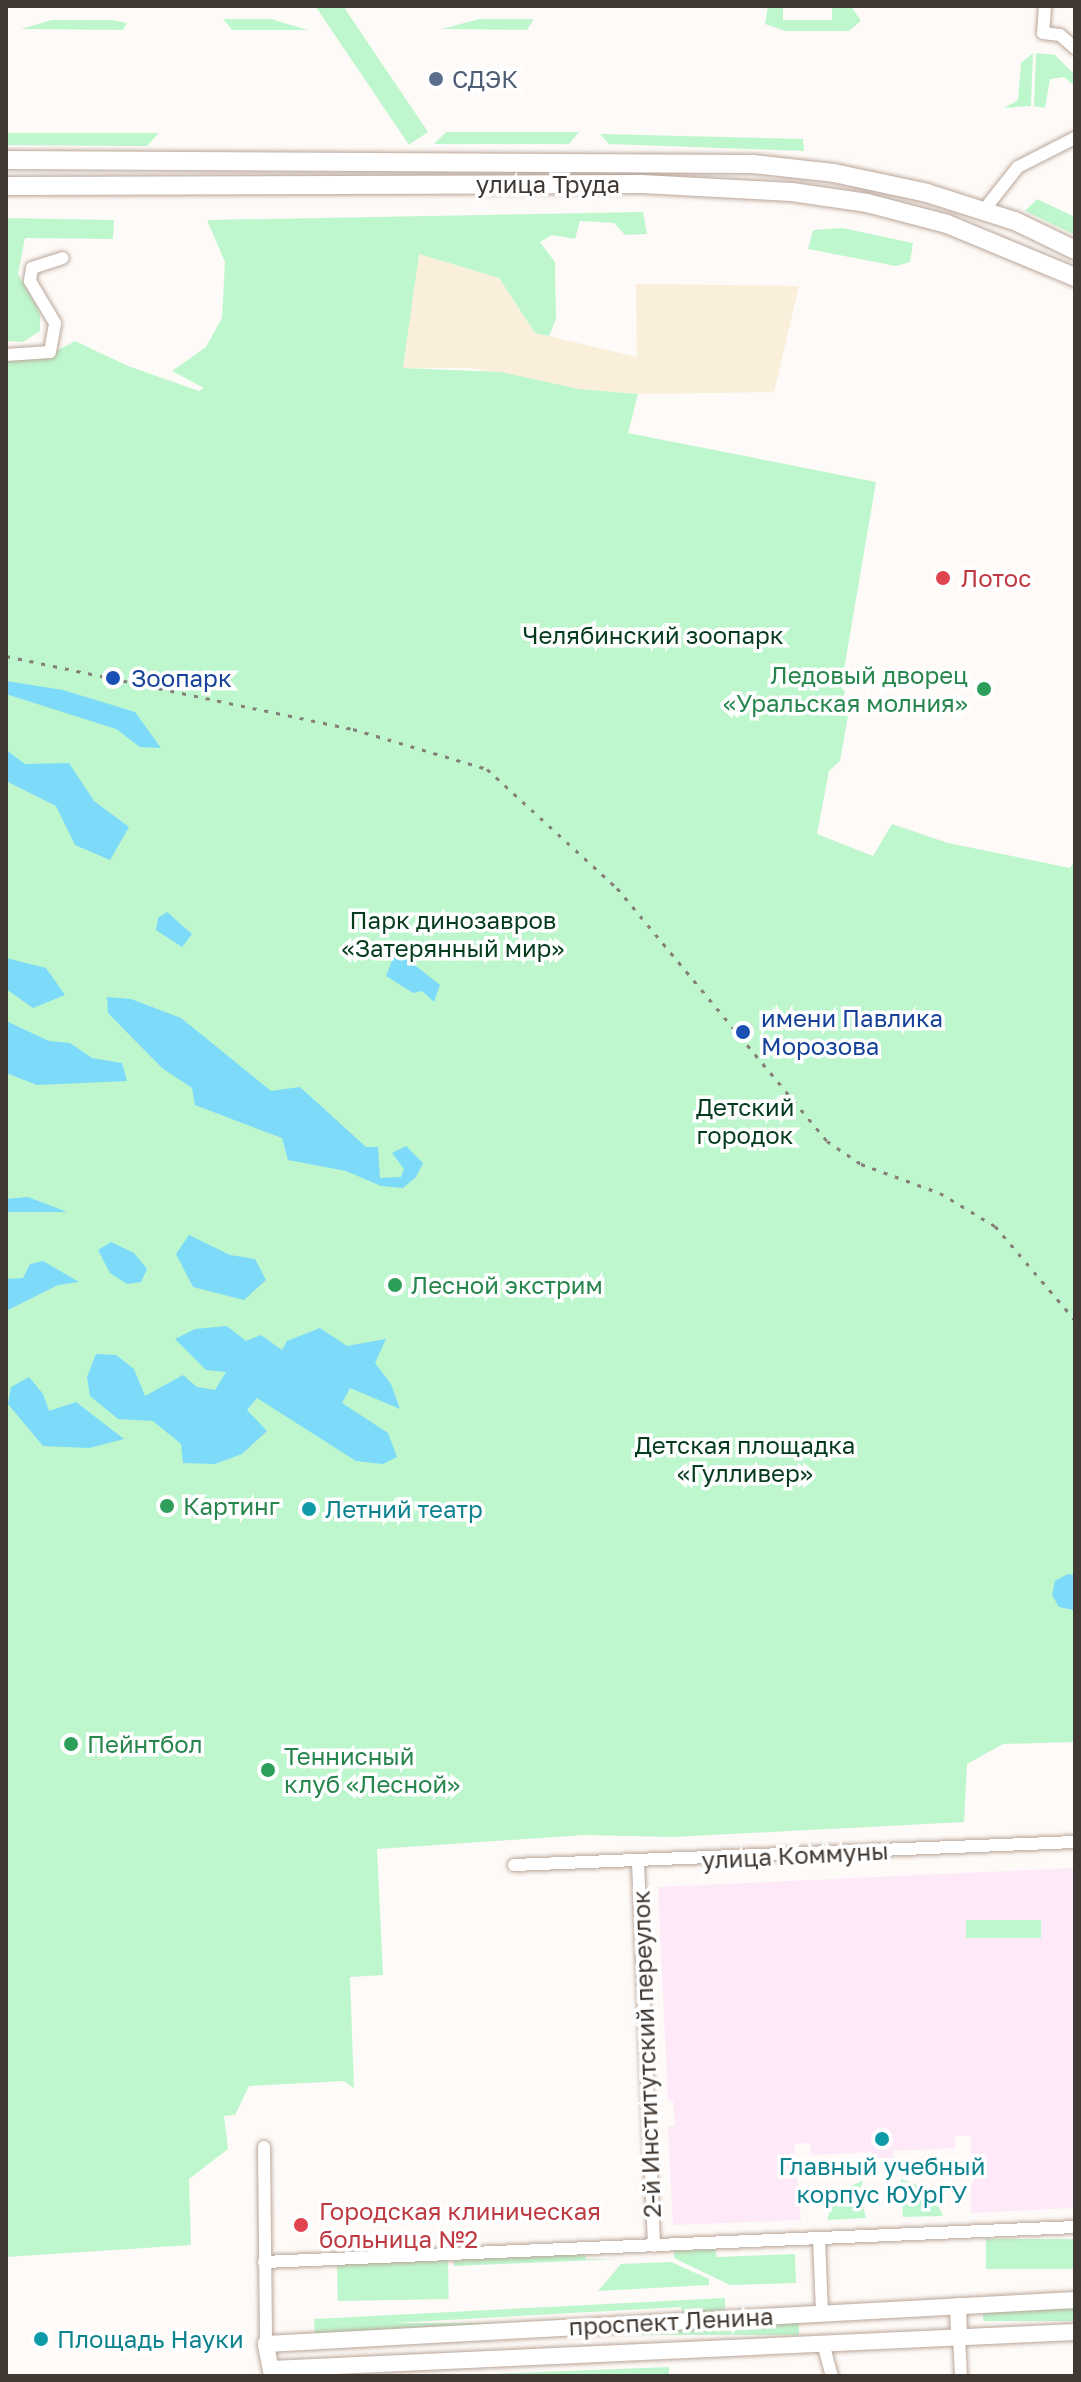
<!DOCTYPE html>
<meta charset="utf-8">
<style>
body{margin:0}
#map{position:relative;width:1081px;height:2382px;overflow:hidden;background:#fefaf7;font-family:"Golos Text",sans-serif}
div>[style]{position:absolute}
.industrial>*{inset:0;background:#faefda}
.education>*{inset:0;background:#fee9f9}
.green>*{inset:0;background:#bef6ce;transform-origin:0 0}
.water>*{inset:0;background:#7ddaf9}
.roads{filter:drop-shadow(0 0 2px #b9a699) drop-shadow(0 0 2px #b9a699)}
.street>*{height:12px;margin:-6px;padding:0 6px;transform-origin:6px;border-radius:6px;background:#fff}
.secondary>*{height:16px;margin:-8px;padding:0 8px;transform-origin:8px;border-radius:8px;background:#fff}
.primary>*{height:18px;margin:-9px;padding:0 9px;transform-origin:9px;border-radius:9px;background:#fff}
.rail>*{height:3px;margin-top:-1.5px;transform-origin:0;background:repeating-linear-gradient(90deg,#857f7a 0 4px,transparent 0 12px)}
.dots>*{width:22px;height:22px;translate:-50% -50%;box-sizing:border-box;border:4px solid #fff;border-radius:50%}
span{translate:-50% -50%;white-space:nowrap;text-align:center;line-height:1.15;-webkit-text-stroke:7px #fff;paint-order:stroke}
.service-label{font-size:24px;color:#4e5e75}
.left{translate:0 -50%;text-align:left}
.street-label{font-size:24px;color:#413933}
.health-label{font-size:24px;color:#be3a42}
.park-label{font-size:24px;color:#043c1d}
.leisure-label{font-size:24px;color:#27864d}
.right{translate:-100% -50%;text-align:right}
.transit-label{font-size:24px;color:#164399}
.culture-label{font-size:24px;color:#0d838f}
.frame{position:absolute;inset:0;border:8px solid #413933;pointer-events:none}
</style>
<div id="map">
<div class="industrial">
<div style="clip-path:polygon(419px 254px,499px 278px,535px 333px,637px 357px,636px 284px,799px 286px,774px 392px,638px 394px,579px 389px,470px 368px,402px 368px)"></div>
</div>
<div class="education">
<div style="clip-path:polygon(1075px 1868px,1075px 2208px,971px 2213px,971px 2136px,955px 2136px,955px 2148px,893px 2151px,893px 2158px,872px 2158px,872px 2152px,811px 2155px,810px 2143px,794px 2144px,801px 2220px,673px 2225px,668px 2127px,675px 2126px,673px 2101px,668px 2101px,658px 1887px)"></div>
</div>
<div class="green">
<div style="clip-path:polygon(768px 6px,783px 6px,783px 20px,832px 20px,832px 6px,851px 6px,861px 21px,849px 31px,785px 31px,765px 24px)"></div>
<div style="clip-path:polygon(223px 19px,271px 19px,308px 30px,232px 30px)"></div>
<div style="clip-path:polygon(479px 19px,534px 19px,527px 30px,442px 29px)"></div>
<div style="clip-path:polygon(52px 20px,112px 20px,127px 23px,123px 30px,21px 29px)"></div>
<div style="clip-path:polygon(1033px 53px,1031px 106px,1004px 108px,1018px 100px,1021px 63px)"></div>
<div style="clip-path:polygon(1036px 53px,1055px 55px,1075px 75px,1075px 86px,1064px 77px,1050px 79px,1045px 108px,1034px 106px)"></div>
<div style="left:428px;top:132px;width:23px;height:257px;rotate:146deg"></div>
<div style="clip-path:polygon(446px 132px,579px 132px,569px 144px,434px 144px)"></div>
<div style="clip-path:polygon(6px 133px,159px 133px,147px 146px,6px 145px)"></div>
<div style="clip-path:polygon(600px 134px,803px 139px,804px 151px,609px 144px)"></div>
<div style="clip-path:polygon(1037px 199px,1075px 217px,1075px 235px,1025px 211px)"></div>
<div style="clip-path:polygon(643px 212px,647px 234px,625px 235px,614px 223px,580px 221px,575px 239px,552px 235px,540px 242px,555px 262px,556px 319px,549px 336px,535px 333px,499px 278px,419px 254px,403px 368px,501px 372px,579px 389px,638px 394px,628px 433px,876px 482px,841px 687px,845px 692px,840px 706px,848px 716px,840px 761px,829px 771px,817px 834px,873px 856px,892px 824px,948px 843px,1070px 868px,1075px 859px,1075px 1742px,1003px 1744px,967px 1764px,964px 1822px,673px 1837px,585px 1835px,377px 1849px,383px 1975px,350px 1977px,354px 2088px,344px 2081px,249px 2086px,235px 2115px,224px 2116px,228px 2149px,189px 2179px,191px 2245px,6px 2257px,6px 356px,39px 360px,75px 341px,128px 366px,199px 391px,204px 388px,172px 371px,206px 347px,222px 318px,225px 262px,207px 220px)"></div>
<div style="clip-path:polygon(6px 218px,114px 220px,113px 239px,25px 238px,18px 274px,40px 313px,40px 331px,23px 342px,6px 341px)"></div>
<div style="clip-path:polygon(842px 228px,913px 243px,910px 262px,896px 266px,808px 249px,813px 230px)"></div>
<div style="left:1041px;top:1920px;width:18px;height:75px;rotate:90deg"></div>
<div style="clip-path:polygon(901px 2179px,931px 2190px,943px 2216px,903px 2217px)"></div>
<div style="clip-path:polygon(864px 2180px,859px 2190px,866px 2218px,827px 2220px,836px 2193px)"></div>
<div style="left:1075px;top:2239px;width:30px;height:89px;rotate:90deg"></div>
<div style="clip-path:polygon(715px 2249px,717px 2257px,795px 2254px,796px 2283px,730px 2285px,674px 2258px,674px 2251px)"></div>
<div style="clip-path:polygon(585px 2254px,586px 2259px,618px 2259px,454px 2266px,454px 2260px)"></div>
<div style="left:448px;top:2260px;width:39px;height:111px;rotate:89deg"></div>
<div style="clip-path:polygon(671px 2262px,709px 2279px,709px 2285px,598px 2291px,621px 2264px)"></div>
<div style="clip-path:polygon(725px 2298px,725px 2312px,684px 2315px,681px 2307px,339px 2326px,337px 2333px,315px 2336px,314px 2319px)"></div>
<div style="left:1075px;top:2308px;width:13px;height:92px;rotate:90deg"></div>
<div style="left:799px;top:2323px;width:12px;height:463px;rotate:90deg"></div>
<div style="clip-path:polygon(669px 2367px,669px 2374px,441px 2376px)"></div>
</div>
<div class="water">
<div style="clip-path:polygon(6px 681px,63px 690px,135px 712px,161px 748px,140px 747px,116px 729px,6px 694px)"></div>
<div style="clip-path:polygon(6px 750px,25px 764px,69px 763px,94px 801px,129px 827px,110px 860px,75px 845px,56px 806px,6px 781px)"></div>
<div style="clip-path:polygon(167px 912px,192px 934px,182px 947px,156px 930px,158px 918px)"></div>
<div style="clip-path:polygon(397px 948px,410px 952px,416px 966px,440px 985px,434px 1002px,422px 991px,413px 993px,386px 976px)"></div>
<div style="clip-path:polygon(6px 958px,46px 968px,65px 995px,33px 1008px,6px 989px)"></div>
<div style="clip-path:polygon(107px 997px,131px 999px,181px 1018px,271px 1091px,300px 1087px,366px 1147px,378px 1147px,380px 1178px,401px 1177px,404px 1169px,392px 1153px,406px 1146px,423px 1163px,416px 1177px,403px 1188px,381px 1186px,346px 1171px,288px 1160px,282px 1138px,195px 1105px,192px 1088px,162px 1068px,108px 1013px)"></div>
<div style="clip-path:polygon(6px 1021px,49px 1041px,70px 1043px,92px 1058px,122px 1063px,127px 1081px,37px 1085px,6px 1073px)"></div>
<div style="clip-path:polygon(28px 1197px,67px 1212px,6px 1212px,6px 1199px)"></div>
<div style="clip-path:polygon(189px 1235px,230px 1255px,255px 1259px,266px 1280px,244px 1300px,193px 1287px,176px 1254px)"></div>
<div style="clip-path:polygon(111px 1242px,134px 1253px,147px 1269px,141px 1282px,127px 1284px,110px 1273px,98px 1250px)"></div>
<div style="clip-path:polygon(43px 1261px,79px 1282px,58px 1285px,6px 1311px,6px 1279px,23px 1278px,30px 1264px)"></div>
<div style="clip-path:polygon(227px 1326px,246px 1341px,261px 1335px,282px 1350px,287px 1341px,320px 1328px,347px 1346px,386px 1339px,375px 1363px,391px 1384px,400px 1409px,350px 1388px,342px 1403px,388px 1433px,397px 1457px,383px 1464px,356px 1461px,257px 1398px,247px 1410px,267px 1431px,242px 1454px,215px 1464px,183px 1463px,181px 1444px,153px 1421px,118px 1419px,90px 1396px,87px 1377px,96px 1354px,116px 1355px,134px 1369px,145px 1396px,183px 1375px,197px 1387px,215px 1390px,226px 1372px,206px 1370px,175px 1339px,195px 1329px)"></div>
<div style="clip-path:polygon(29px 1377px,43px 1394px,49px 1411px,76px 1402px,124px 1439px,89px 1448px,43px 1446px,8px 1404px,11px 1387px)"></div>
<div style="clip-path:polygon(1068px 1574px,1075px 1575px,1074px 1610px,1059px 1607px,1052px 1595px,1055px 1581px)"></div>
</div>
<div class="roads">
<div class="street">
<div style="left:1045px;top:6px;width:27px;rotate:94deg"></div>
<div style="left:1043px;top:33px;width:17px;rotate:7deg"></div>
<div style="left:1060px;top:35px;width:20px;rotate:41deg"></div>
<div style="left:984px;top:210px;width:55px;rotate:-51.7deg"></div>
<div style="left:1018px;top:167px;width:64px;rotate:-27deg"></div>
<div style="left:6px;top:355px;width:44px;rotate:-3.9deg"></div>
<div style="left:50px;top:352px;width:29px;rotate:-80deg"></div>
<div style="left:55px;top:323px;width:49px;rotate:-120.8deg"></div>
<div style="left:30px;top:281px;width:13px;rotate:-81deg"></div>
<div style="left:32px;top:268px;width:32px;rotate:-18deg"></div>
<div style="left:638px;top:1863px;width:383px;rotate:87.6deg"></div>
<div style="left:514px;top:1865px;width:561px;rotate:-2.35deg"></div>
<div style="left:264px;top:2147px;width:197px;rotate:89.4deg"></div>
<div style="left:819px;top:2238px;width:74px;rotate:87.7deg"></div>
<div style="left:264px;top:2262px;width:812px;rotate:-2.47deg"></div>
<div style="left:959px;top:2337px;width:39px;rotate:87deg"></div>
<div style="left:823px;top:2343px;width:34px;rotate:75deg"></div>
</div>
<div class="secondary">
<div style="left:958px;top:2306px;width:31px;rotate:88deg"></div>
<div style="left:271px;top:2369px;width:805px;rotate:-2.63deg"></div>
<div style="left:272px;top:2376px;width:33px;rotate:-101deg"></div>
<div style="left:266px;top:2344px;width:810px;rotate:-3.11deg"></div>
</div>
<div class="primary">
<div style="left:6px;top:160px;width:747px;rotate:0.31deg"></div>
<div style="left:753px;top:164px;width:81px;rotate:6.3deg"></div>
<div style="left:834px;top:173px;width:95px;rotate:12.1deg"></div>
<div style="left:927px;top:193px;width:92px;rotate:17.7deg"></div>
<div style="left:1015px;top:221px;width:67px;rotate:25.8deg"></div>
<div style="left:6px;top:186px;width:636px;rotate:-0.18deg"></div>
<div style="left:642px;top:184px;width:150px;rotate:3.1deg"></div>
<div style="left:792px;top:192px;width:76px;rotate:8.3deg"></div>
<div style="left:867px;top:203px;width:83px;rotate:14.7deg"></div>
<div style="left:947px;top:224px;width:139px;rotate:22.5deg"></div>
</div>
</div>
<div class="rail">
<div style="left:6px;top:656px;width:355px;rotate:11.9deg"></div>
<div style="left:353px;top:729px;width:140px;rotate:16.6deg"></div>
<div style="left:487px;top:769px;width:176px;rotate:42.5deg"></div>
<div style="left:617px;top:888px;width:329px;rotate:50.3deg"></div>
<div style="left:827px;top:1141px;width:41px;rotate:34.1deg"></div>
<div style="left:861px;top:1164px;width:84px;rotate:20.2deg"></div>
<div style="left:940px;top:1193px;width:64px;rotate:31deg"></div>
<div style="left:995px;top:1226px;width:123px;rotate:49.6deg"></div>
</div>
<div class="dots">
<div style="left:436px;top:79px;background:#5c6f8a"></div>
<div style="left:943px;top:578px;background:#e0444e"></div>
<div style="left:113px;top:678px;background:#1a4fb4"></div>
<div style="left:984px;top:689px;background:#2e9e5b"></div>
<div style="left:743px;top:1032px;background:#1a4fb4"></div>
<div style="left:395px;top:1285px;background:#2e9e5b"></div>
<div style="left:167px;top:1506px;background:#2e9e5b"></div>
<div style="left:309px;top:1509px;background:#0f9aa8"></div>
<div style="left:71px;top:1744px;background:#2e9e5b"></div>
<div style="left:268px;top:1770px;background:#2e9e5b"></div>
<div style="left:882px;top:2139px;background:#0f9aa8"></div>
<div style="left:301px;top:2225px;background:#e0444e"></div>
<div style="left:41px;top:2339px;background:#0f9aa8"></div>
</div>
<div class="service-label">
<span class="left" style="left:452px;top:79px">СДЭК</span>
</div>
<div class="street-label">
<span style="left:548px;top:184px">улица Труда</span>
<span style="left:795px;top:1855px;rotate:-3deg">улица Коммуны</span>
<span style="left:646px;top:2054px;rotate:-92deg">2-й Институтский переулок</span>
<span style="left:671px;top:2321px;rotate:-3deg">проспект Ленина</span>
</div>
<div class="health-label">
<span class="left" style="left:961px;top:578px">Лотос</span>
<span class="left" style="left:319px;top:2225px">Городская клиническая<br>больница №2</span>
</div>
<div class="park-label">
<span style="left:653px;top:635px">Челябинский зоопарк</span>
<span style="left:453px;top:934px">Парк динозавров<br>«Затерянный мир»</span>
<span style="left:745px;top:1121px">Детский<br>городок</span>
<span style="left:745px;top:1459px">Детская площадка<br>«Гулливер»</span>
</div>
<div class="leisure-label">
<span class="right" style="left:968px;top:689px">Ледовый дворец<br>«Уральская молния»</span>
<span class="left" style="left:411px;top:1285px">Лесной экстрим</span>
<span class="left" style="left:183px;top:1506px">Картинг</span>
<span class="left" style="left:87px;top:1744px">Пейнтбол</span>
<span class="left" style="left:284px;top:1770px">Теннисный<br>клуб «Лесной»</span>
</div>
<div class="transit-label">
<span class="left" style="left:131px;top:678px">Зоопарк</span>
<span class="left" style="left:761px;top:1032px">имени Павлика<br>Морозова</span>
</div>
<div class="culture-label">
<span class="left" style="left:325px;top:1509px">Летний театр</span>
<span style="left:882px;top:2180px">Главный учебный<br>корпус ЮУрГУ</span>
<span class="left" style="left:57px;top:2339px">Площадь Науки</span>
</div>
<div class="frame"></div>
</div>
